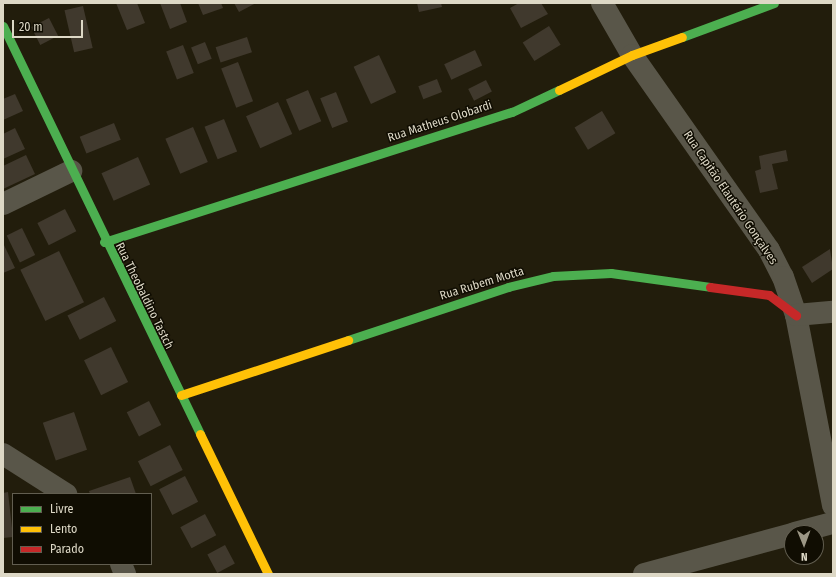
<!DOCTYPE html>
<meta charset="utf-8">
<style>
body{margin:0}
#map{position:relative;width:836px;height:577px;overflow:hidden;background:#221d0c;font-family:"Fira Sans Condensed",sans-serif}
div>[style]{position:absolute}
.building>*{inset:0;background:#40392d;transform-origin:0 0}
.street>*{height:22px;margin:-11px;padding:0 11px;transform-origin:11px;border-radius:11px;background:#595649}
.fast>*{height:9px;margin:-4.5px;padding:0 4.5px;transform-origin:4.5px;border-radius:4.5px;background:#4caf50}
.slow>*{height:9px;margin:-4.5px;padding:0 4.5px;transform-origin:4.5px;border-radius:4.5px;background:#ffc107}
.jam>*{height:9px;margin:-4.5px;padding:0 4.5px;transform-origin:4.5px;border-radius:4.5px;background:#c62828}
span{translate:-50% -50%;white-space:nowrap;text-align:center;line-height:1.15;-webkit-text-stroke:3px #100d02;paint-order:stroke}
.street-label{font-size:12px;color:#ddd8c6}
.frame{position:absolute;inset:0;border:4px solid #ddd8c6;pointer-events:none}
.legend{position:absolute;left:12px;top:493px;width:140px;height:72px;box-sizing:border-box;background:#100d02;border:1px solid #625e50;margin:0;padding:5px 7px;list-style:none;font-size:12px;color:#ddd8c6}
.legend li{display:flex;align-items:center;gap:8px;height:20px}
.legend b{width:20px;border:1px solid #625e50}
.north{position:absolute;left:784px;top:525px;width:40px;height:40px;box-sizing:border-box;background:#100d02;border:1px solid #625e50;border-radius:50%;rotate:179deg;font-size:11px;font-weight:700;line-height:16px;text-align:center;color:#ddd8c6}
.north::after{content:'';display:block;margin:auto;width:14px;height:18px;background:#9c9785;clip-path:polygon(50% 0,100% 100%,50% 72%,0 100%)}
.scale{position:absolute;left:12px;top:20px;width:71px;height:18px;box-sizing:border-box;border:2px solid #ddd8c6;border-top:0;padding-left:5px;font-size:12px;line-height:14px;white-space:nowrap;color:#ddd8c6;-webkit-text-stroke:3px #100d02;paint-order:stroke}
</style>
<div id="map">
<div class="building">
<div style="clip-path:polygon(116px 3px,137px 3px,145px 23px,127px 30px)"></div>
<div style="clip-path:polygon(160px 3px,180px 3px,187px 22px,170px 29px)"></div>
<div style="clip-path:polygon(198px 3px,221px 3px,223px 8px,203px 15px)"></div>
<div style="clip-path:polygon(234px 3px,256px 3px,239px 12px)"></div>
<div style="clip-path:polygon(417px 3px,441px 3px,442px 7px,419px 12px)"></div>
<div style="clip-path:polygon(519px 3px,541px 3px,548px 14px,521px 28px,510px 8px)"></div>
<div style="left:83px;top:6px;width:43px;height:19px;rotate:77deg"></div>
<div style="left:49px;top:18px;width:20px;height:20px;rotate:63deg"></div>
<div style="left:549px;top:26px;width:22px;height:31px;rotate:58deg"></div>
<div style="left:247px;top:37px;width:16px;height:33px;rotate:72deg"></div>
<div style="left:205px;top:42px;width:18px;height:15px;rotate:68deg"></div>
<div style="left:183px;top:45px;width:30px;height:18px;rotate:69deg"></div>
<div style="left:475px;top:50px;width:17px;height:34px;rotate:65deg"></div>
<div style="left:379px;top:55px;width:41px;height:28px;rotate:65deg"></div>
<div style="left:238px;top:62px;width:42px;height:18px;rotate:69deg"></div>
<div style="left:437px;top:79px;width:14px;height:20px;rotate:69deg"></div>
<div style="left:486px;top:80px;width:13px;height:20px;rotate:63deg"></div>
<div style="left:308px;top:90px;width:34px;height:24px;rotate:67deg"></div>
<div style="left:336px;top:92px;width:32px;height:17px;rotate:68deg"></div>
<div style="clip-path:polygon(15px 94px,23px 111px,3px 120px,3px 99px)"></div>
<div style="left:278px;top:102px;width:35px;height:35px;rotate:66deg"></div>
<div style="left:602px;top:111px;width:26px;height:32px;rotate:59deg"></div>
<div style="left:224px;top:119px;width:35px;height:21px;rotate:68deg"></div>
<div style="left:114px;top:123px;width:18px;height:37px;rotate:68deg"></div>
<div style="left:193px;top:127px;width:38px;height:30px;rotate:67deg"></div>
<div style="clip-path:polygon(15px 128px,25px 149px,3px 159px,3px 134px)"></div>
<div style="clip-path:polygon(786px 150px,788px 161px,772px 164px,778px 189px,760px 193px,755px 171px,761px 169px,759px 156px)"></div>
<div style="clip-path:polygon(26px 155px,35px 174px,3px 189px,3px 166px)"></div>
<div style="left:138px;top:157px;width:30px;height:40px;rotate:66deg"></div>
<div style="left:65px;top:209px;width:25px;height:31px;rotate:63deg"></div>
<div style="left:22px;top:228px;width:30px;height:17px;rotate:64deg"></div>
<div style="clip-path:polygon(3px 243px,15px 268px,3px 273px)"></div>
<div style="clip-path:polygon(830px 249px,833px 269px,812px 283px,802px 267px)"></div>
<div style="left:59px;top:251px;width:57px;height:43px;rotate:64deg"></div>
<div style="left:104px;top:297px;width:27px;height:41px;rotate:63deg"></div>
<div style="left:111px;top:347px;width:39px;height:30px;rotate:64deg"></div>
<div style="left:149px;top:401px;width:27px;height:25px;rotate:63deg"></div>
<div style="left:74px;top:412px;width:40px;height:33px;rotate:71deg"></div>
<div style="left:170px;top:445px;width:28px;height:36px;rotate:63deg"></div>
<div style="left:185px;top:476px;width:29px;height:29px;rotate:63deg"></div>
<div style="clip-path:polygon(130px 477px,136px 494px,90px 494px,89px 491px)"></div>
<div style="clip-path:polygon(8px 492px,13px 537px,3px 538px,3px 493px)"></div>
<div style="left:205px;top:514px;width:24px;height:28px;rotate:62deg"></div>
<div style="left:225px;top:545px;width:21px;height:20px;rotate:62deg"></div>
</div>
<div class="street">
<div style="left:602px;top:3px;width:60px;rotate:60deg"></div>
<div style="left:632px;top:55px;width:238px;rotate:54.9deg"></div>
<div style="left:769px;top:250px;width:30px;rotate:63deg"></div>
<div style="left:783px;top:277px;width:40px;rotate:71.1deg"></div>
<div style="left:796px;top:315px;width:194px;rotate:79deg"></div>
<div style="left:3px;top:204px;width:76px;rotate:-25.9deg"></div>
<div style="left:796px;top:315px;width:37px;rotate:-5deg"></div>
<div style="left:3px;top:454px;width:75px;rotate:32.4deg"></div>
<div style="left:795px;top:533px;width:39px;rotate:-15deg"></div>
<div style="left:121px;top:564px;width:11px;rotate:68deg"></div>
<div style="left:644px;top:574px;width:153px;rotate:-15.1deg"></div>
</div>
<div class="fast">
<div style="left:3px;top:26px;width:453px;rotate:64.2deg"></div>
<div style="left:682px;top:37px;width:98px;rotate:-20.3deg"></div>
<div style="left:104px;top:242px;width:428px;rotate:-17.7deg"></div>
<div style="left:512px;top:112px;width:52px;rotate:-25.1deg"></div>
<div style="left:348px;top:340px;width:169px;rotate:-18.3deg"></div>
<div style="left:508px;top:287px;width:46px;rotate:-13.7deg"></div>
<div style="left:553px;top:276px;width:58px;rotate:-3deg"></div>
<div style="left:611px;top:273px;width:100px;rotate:8deg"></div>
</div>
<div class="slow">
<div style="left:559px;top:90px;width:81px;rotate:-25.6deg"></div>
<div style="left:632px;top:55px;width:53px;rotate:-19.8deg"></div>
<div style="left:181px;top:395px;width:176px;rotate:-18.2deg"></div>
<div style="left:200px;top:434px;width:156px;rotate:64.1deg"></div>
</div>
<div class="jam">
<div style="left:710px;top:287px;width:60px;rotate:7.7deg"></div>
<div style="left:769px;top:295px;width:34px;rotate:37deg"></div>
</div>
<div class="street-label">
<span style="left:440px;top:122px;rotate:-18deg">Rua Matheus Olobardi</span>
<span style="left:730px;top:198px;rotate:56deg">Rua Capitão Elautério Gonçalves</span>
<span style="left:482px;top:284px;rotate:-17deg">Rua Rubem Motta</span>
<span style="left:144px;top:296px;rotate:64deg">Rua Theobaldino Tastch</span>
</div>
<div class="frame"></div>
<ul class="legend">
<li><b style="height:5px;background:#4caf50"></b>Livre</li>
<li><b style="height:5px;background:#ffc107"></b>Lento</li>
<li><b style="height:5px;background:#c62828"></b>Parado</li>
</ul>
<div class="north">N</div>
<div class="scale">20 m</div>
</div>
